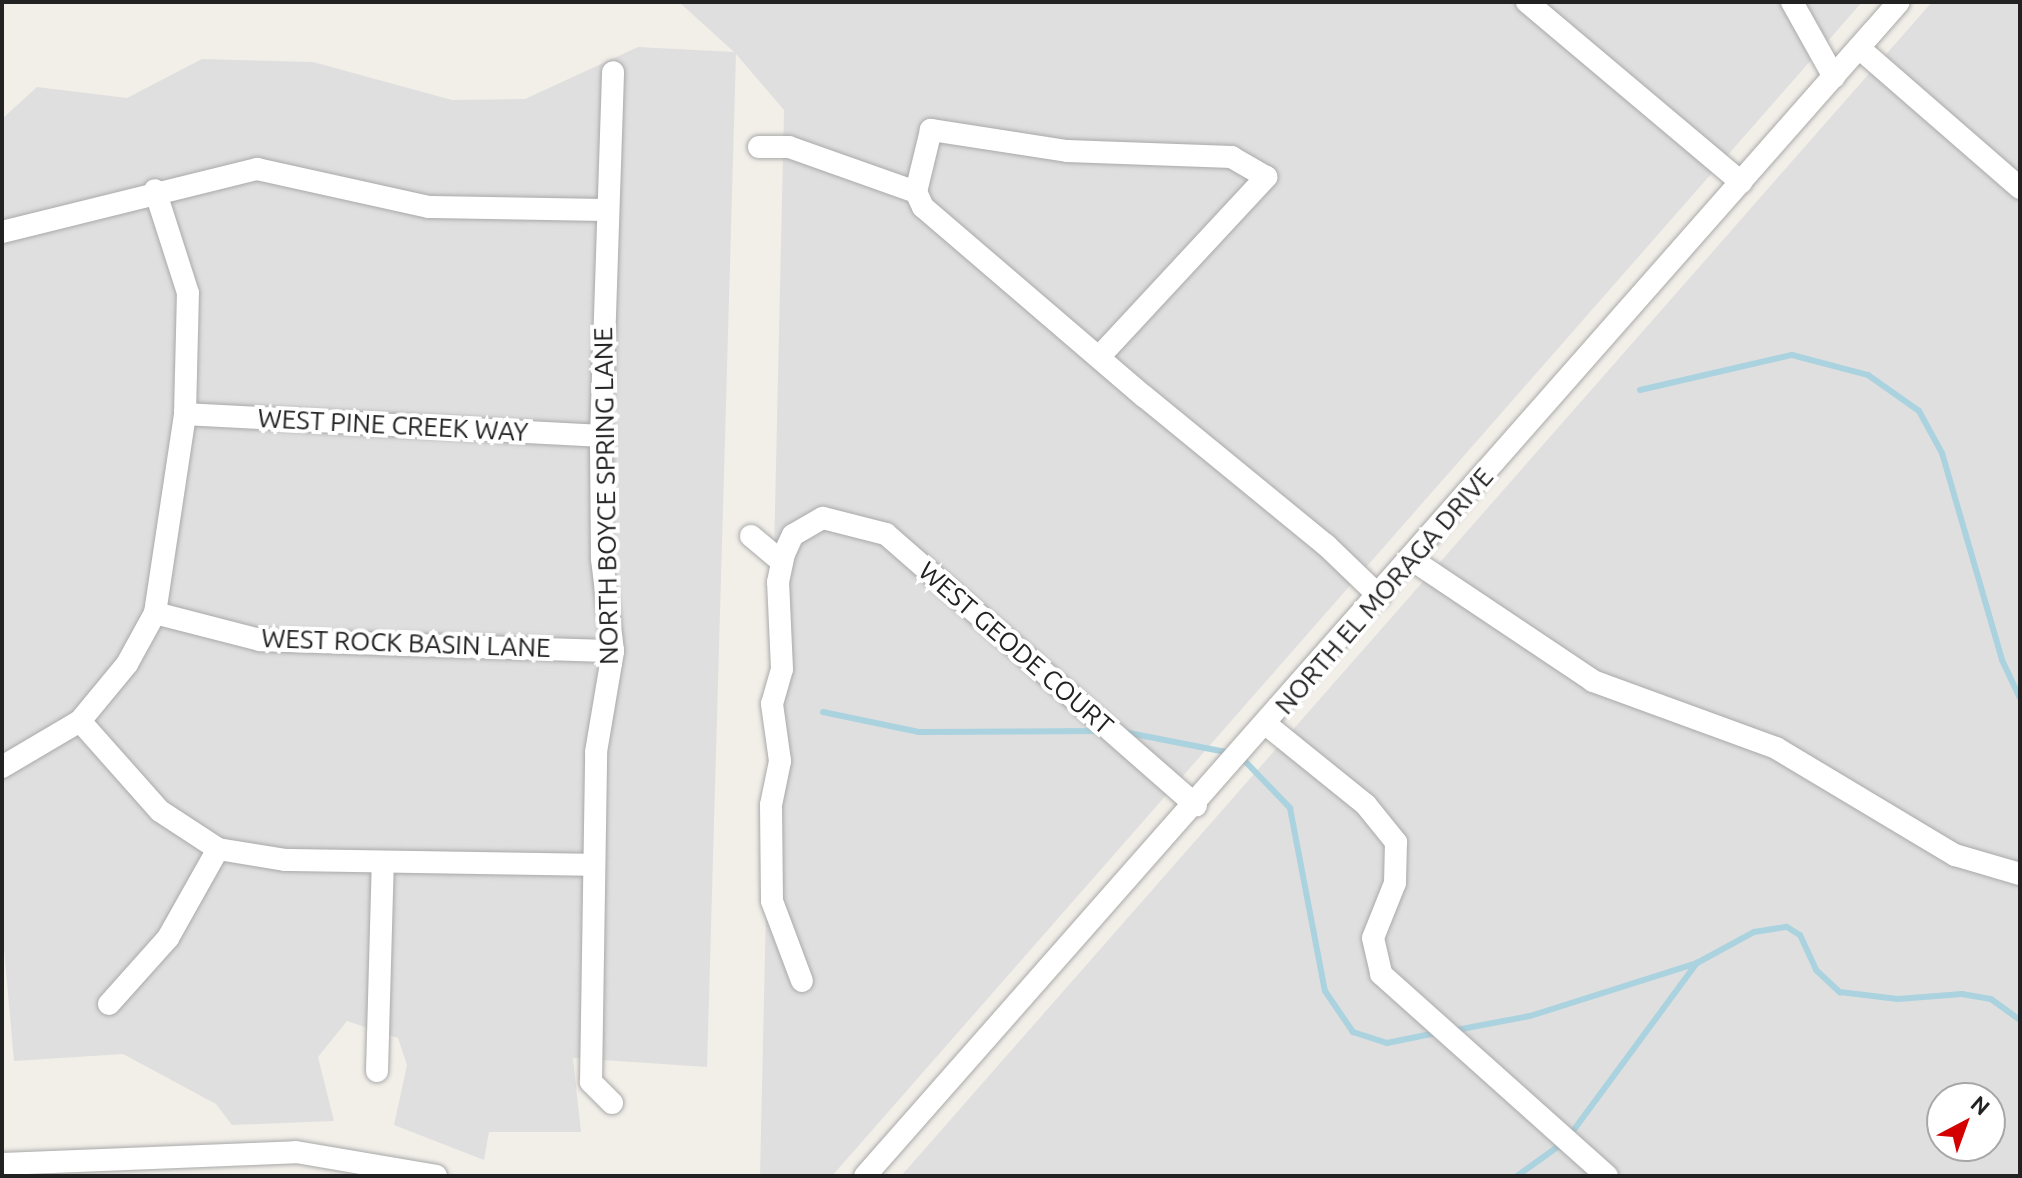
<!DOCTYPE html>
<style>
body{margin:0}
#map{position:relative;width:2022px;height:1178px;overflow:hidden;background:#f2efe9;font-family:Ubuntu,sans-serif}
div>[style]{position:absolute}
.residential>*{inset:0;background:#e0dfdf}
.stream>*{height:6px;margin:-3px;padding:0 3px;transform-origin:3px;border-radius:3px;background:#aad3df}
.roads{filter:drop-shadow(0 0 2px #a9a9a9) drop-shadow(0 0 2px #a9a9a9)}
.minor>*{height:22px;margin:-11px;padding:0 11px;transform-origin:11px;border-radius:11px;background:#fff}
span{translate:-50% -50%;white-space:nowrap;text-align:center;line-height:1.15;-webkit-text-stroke:8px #fff;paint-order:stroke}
.street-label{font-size:26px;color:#222}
.frame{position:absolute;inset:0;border:4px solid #222;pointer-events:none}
.north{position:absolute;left:1926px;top:1082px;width:80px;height:80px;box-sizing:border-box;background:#fff;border:2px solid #a7a7a7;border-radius:50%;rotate:41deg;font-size:22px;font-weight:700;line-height:32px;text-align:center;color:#222}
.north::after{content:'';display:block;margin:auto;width:28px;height:36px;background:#d40000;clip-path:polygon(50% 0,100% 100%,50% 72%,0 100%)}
</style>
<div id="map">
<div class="residential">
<div style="clip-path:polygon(679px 2px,1862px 2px,832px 1176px,760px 1176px,784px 110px,736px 54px,707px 1067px,573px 1058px,581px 1132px,489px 1132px,484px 1160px,394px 1125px,407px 1065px,398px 1038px,347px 1021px,318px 1057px,334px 1121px,232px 1125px,216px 1104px,123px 1054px,14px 1061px,2px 926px,2px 119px,37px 87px,127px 98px,202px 59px,313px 62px,452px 100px,525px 99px,638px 47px,734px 52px)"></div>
<div style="clip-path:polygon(evenodd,1932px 2px,2020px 2px,2020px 1176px,901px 1176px,1932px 2px,1942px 1098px,1990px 1098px,1990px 1146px,1942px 1146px,1942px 1098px)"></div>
</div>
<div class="stream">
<div style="left:1640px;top:390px;width:156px;rotate:-13deg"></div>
<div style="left:1792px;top:355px;width:79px;rotate:14.7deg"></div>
<div style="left:1868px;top:375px;width:62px;rotate:35.2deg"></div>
<div style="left:1919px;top:411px;width:48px;rotate:61.3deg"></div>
<div style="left:1942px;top:453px;width:216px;rotate:73.8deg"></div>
<div style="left:2002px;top:660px;width:42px;rotate:64.7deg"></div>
<div style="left:823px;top:712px;width:98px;rotate:11.8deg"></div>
<div style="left:919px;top:732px;width:182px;rotate:-0.3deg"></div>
<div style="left:1124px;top:732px;width:109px;rotate:11.1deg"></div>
<div style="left:1241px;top:757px;width:71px;rotate:46.1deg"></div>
<div style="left:1290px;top:808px;width:186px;rotate:79.2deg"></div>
<div style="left:1325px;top:991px;width:50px;rotate:55.7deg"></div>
<div style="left:1353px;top:1032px;width:36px;rotate:18deg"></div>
<div style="left:1387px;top:1043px;width:50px;rotate:-11.5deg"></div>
<div style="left:1451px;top:1031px;width:80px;rotate:-10.8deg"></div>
<div style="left:1530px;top:1016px;width:175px;rotate:-17.6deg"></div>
<div style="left:1570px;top:1135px;width:214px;rotate:-53.6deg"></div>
<div style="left:1697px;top:963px;width:65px;rotate:-28.5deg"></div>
<div style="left:1754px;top:932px;width:33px;rotate:-9deg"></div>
<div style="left:1787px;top:927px;width:15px;rotate:32deg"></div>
<div style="left:1800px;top:935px;width:38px;rotate:65deg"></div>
<div style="left:1816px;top:970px;width:33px;rotate:43deg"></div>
<div style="left:1840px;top:992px;width:58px;rotate:6.9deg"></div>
<div style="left:1898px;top:999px;width:64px;rotate:-4.5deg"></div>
<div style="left:1962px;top:994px;width:29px;rotate:10deg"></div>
<div style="left:1991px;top:999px;width:36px;rotate:36deg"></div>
<div style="left:1517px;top:1176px;width:57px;rotate:-35.7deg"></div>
</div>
<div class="roads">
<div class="minor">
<div style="left:1527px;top:2px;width:280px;rotate:40.1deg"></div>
<div style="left:1792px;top:2px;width:86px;rotate:60.8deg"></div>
<div style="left:1859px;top:48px;width:213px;rotate:41deg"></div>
<div style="left:759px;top:147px;width:30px"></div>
<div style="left:789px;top:147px;width:135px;rotate:19.5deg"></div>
<div style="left:2px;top:232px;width:263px;rotate:-13.9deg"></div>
<div style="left:257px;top:169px;width:176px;rotate:12.5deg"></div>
<div style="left:429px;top:207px;width:179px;rotate:1deg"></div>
<div style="left:1099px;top:357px;width:246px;rotate:-47.1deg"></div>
<div style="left:1266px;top:177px;width:39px;rotate:-150deg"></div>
<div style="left:1232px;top:157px;width:165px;rotate:-177.9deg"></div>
<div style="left:1067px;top:151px;width:138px;rotate:-171.2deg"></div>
<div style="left:931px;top:130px;width:64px;rotate:103.6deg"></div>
<div style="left:916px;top:192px;width:17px;rotate:65deg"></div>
<div style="left:923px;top:207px;width:292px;rotate:40.6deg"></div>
<div style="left:1145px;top:397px;width:234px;rotate:39.3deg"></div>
<div style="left:1326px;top:545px;width:74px;rotate:43.9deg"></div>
<div style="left:185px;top:414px;width:417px;rotate:3deg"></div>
<div style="left:751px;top:536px;width:40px;rotate:40deg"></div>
<div style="left:1411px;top:559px;width:219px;rotate:33.8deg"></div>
<div style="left:1593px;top:681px;width:195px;rotate:20.1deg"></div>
<div style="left:1776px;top:748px;width:209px;rotate:30.9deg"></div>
<div style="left:1955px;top:855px;width:68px;rotate:16.3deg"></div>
<div style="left:155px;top:613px;width:108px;rotate:14.4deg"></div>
<div style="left:260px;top:640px;width:353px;rotate:1.8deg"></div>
<div style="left:80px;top:721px;width:120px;rotate:48.4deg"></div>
<div style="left:160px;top:811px;width:69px;rotate:33.2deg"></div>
<div style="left:218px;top:849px;width:69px;rotate:9.2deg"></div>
<div style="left:286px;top:860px;width:306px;rotate:0.9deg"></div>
<div style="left:1267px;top:725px;width:127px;rotate:38.9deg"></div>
<div style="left:1366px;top:805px;width:48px;rotate:51deg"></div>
<div style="left:1396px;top:842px;width:41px;rotate:91.4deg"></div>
<div style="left:1395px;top:883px;width:59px;rotate:111.8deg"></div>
<div style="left:1373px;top:938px;width:37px;rotate:77deg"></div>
<div style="left:1381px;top:974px;width:303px;rotate:41.8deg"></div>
<div style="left:2px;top:767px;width:91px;rotate:-30.5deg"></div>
<div style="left:80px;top:721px;width:74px;rotate:-50.5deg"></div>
<div style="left:127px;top:664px;width:58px;rotate:-61.2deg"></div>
<div style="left:155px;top:613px;width:201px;rotate:-81.4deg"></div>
<div style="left:185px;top:414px;width:121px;rotate:-88.6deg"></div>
<div style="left:188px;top:293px;width:108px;rotate:-107.8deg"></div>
<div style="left:802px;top:981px;width:85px;rotate:-110.6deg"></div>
<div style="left:772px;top:901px;width:96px;rotate:-90.6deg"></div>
<div style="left:771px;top:805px;width:45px;rotate:-78.4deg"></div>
<div style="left:780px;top:761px;width:58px;rotate:-98deg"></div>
<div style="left:772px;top:704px;width:36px;rotate:-74deg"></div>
<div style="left:782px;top:669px;width:87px;rotate:-92.6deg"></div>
<div style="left:778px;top:582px;width:29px;rotate:-78deg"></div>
<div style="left:784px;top:554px;width:21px;rotate:-65deg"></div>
<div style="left:793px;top:535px;width:34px;rotate:-30deg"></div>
<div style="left:823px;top:518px;width:65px;rotate:14.3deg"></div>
<div style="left:886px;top:534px;width:412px;rotate:41.2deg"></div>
<div style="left:109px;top:1004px;width:89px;rotate:-48.2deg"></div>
<div style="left:168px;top:938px;width:102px;rotate:-60.7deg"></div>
<div style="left:377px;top:1071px;width:209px;rotate:-88.4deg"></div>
<div style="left:612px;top:1103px;width:30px;rotate:-135deg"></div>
<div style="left:591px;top:1082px;width:330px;rotate:-89.1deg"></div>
<div style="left:596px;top:752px;width:102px;rotate:-80.4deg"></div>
<div style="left:613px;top:651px;width:93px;rotate:-96.8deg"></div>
<div style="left:602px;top:559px;width:123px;rotate:-90.5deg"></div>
<div style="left:601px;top:436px;width:364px;rotate:-88.1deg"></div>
<div style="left:2px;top:1164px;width:294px;rotate:-2.3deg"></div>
<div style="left:296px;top:1152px;width:142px;rotate:9.7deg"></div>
<div style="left:865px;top:1176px;width:1564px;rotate:-48.63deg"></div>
</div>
</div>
<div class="street-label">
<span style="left:393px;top:425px;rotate:3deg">WEST PINE CREEK WAY</span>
<span style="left:606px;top:496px;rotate:-91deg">NORTH BOYCE SPRING LANE</span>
<span style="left:1384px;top:591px;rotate:-49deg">NORTH EL MORAGA DRIVE</span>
<span style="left:406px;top:643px;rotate:2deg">WEST ROCK BASIN LANE</span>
<span style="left:1016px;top:648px;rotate:41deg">WEST GEODE COURT</span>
</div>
<div class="frame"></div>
<div class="north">N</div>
</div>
